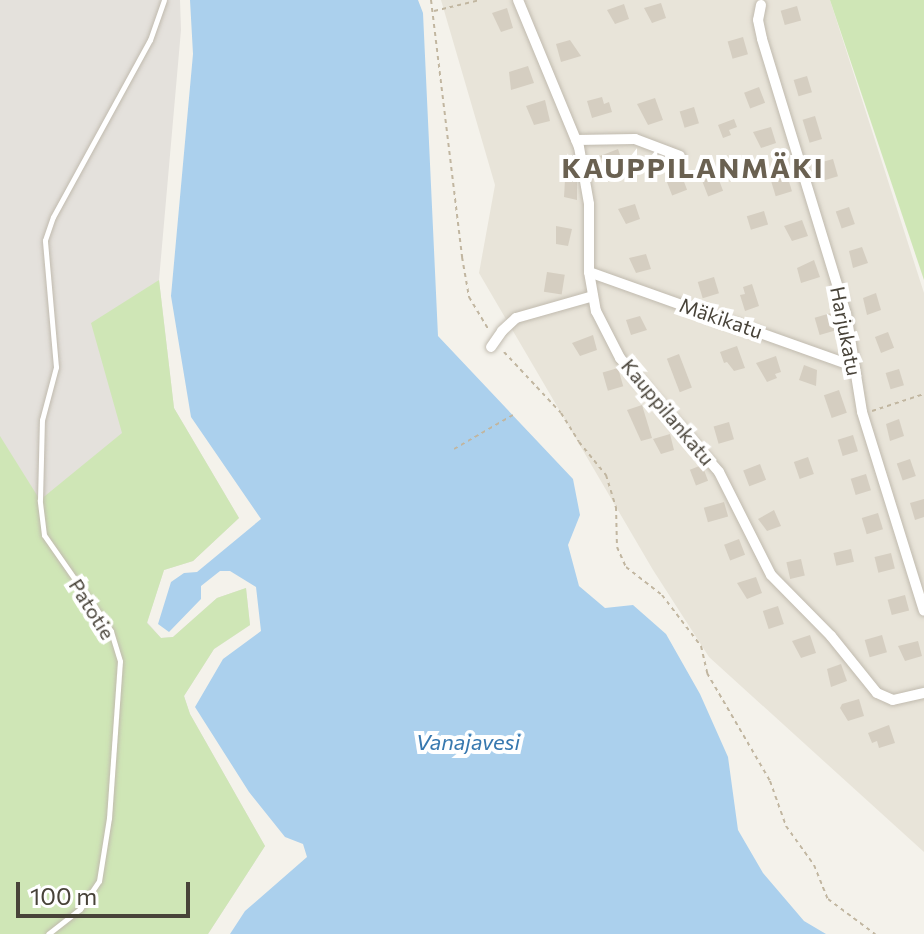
<!DOCTYPE html>
<meta charset="utf-8">
<style>
body{margin:0}
#map{position:relative;width:924px;height:934px;overflow:hidden;background:#f4f2eb;font-family:Commissioner,sans-serif}
div>[style]{position:absolute}
.residential>*{inset:0;background:#e8e4d9}
.industrial>*{inset:0;background:#e4e1dc}
.green>*{inset:0;background:#cfe6b6}
.water>*{inset:0;background:#abd0ed}
.building>*{inset:0;background:#d5cec1;transform-origin:0 0}
.path>*{height:2px;margin-top:-1px;transform-origin:0;background:repeating-linear-gradient(90deg,#c1b6a0 0 4px,transparent 0 8px)}
.roads{filter:drop-shadow(0 0 2px #c0baae) drop-shadow(0 0 2px #c0baae)}
.lane>*{height:5px;margin:-2.5px;padding:0 2.5px;transform-origin:2.5px;border-radius:2.5px;background:#fff}
.street>*{height:10px;margin:-5px;padding:0 5px;transform-origin:5px;border-radius:5px;background:#fff}
span{translate:-50% -50%;white-space:nowrap;text-align:center;line-height:1.15;-webkit-text-stroke:8px #fff;paint-order:stroke}
.street-label{font-size:20px;color:#484339}
.water-label{font-size:22px;color:#3778af;font-style:italic}
.district-label{font-size:28px;color:#6a6151;font-weight:700;letter-spacing:2px}
.scale{position:absolute;left:16px;top:882px;width:174px;height:36px;box-sizing:border-box;border:4px solid #484339;border-top:0;padding-left:10px;font-size:24px;line-height:28px;white-space:nowrap;color:#484339;-webkit-text-stroke:6px #fff;paint-order:stroke}
</style>
<div id="map">
<div class="residential">
<div style="clip-path:polygon(441px 0,830px 0,924px 293px,924px 852px,709px 657px,653px 570px,479px 273px,495px 185px)"></div>
</div>
<div class="industrial">
<div style="clip-path:polygon(0 0,180px 0,181px 30px,159px 280px,174px 408px,239px 518px,193px 561px,164px 570px,147px 622px,161px 638px,173px 637px,217px 598px,246px 588px,250px 625px,214px 649px,184px 696px,190px 714px,265px 846px,208px 934px,0 934px)"></div>
</div>
<div class="green">
<div style="clip-path:polygon(830px 0,924px 0,924px 280px)"></div>
<div style="clip-path:polygon(159px 280px,174px 408px,239px 518px,193px 561px,164px 570px,147px 623px,161px 638px,173px 637px,217px 598px,246px 588px,250px 625px,214px 649px,184px 696px,190px 714px,265px 846px,208px 934px,0 934px,0 436px,40px 500px,122px 433px,91px 323px)"></div>
</div>
<div class="water">
<div style="clip-path:polygon(190px 0,418px 0,423px 13px,438px 336px,573px 479px,580px 515px,568px 545px,579px 586px,605px 608px,633px 605px,666px 634px,700px 694px,728px 757px,738px 830px,763px 873px,804px 921px,826px 934px,230px 934px,245px 911px,307px 857px,303px 844px,285px 837px,249px 792px,195px 707px,223px 659px,261px 631px,256px 587px,230px 571px,220px 571px,201px 586px,201px 599px,169px 632px,158px 624px,171px 582px,184px 573px,197px 572px,261px 519px,191px 417px,171px 296px,193px 54px)"></div>
</div>
<div class="building">
<div style="clip-path:polygon(661px 3px,666px 18px,652px 23px,644px 8px)"></div>
<div style="clip-path:polygon(624px 4px,629px 19px,615px 24px,607px 10px)"></div>
<div style="left:797px;top:6px;width:15px;height:17px;rotate:74deg"></div>
<div style="clip-path:polygon(507px 8px,513px 28px,501px 32px,492px 13px)"></div>
<div style="left:743px;top:37px;width:18px;height:16px;rotate:74deg"></div>
<div style="clip-path:polygon(570px 40px,581px 56px,561px 62px,556px 44px)"></div>
<div style="clip-path:polygon(528px 66px,534px 83px,511px 90px,509px 72px)"></div>
<div style="left:807px;top:76px;width:17px;height:14px;rotate:73deg"></div>
<div style="left:759px;top:87px;width:17px;height:16px;rotate:69deg"></div>
<div style="clip-path:polygon(602px 97px,604px 104px,609px 102px,612px 112px,592px 118px,587px 101px)"></div>
<div style="clip-path:polygon(655px 98px,663px 120px,648px 125px,637px 104px)"></div>
<div style="clip-path:polygon(545px 100px,550px 121px,534px 125px,526px 106px)"></div>
<div style="left:694px;top:107px;width:17px;height:15px;rotate:73deg"></div>
<div style="left:815px;top:116px;width:24px;height:13px;rotate:73deg"></div>
<div style="clip-path:polygon(734px 119px,737px 127px,729px 130px,731px 135px,723px 138px,718px 125px)"></div>
<div style="clip-path:polygon(771px 127px,776px 143px,761px 148px,753px 132px)"></div>
<div style="clip-path:polygon(618px 149px,623px 164px,609px 170px,600px 156px)"></div>
<div style="left:833px;top:159px;width:18px;height:14px;rotate:74deg"></div>
<div style="left:681px;top:174px;width:17px;height:16px;rotate:69deg"></div>
<div style="left:717px;top:175px;width:17px;height:16px;rotate:69deg"></div>
<div style="left:787px;top:175px;width:17px;height:17px;rotate:73deg"></div>
<div style="clip-path:polygon(565px 180px,577px 182px,577px 200px,564px 197px)"></div>
<div style="clip-path:polygon(635px 204px,640px 219px,626px 224px,618px 209px)"></div>
<div style="left:849px;top:207px;width:18px;height:14px;rotate:71deg"></div>
<div style="left:764px;top:211px;width:14px;height:18px;rotate:73deg"></div>
<div style="clip-path:polygon(802px 220px,808px 236px,792px 241px,784px 226px)"></div>
<div style="clip-path:polygon(556px 226px,572px 229px,568px 246px,556px 244px)"></div>
<div style="clip-path:polygon(862px 247px,868px 263px,853px 268px,849px 251px)"></div>
<div style="clip-path:polygon(646px 254px,651px 269px,636px 273px,629px 258px)"></div>
<div style="clip-path:polygon(814px 260px,820px 277px,801px 283px,797px 268px)"></div>
<div style="left:547px;top:272px;width:18px;height:20px;rotate:9deg"></div>
<div style="left:714px;top:277px;width:17px;height:17px;rotate:73deg"></div>
<div style="clip-path:polygon(752px 284px,759px 306px,745px 311px,740px 295px,745px 294px,743px 287px)"></div>
<div style="clip-path:polygon(876px 293px,881px 310px,867px 315px,863px 298px)"></div>
<div style="left:831px;top:313px;width:18px;height:17px;rotate:74deg"></div>
<div style="clip-path:polygon(640px 316px,647px 330px,631px 335px,626px 320px)"></div>
<div style="left:888px;top:332px;width:17px;height:14px;rotate:69deg"></div>
<div style="clip-path:polygon(593px 335px,597px 350px,580px 356px,572px 343px)"></div>
<div style="clip-path:polygon(737px 346px,745px 368px,734px 371px,727px 362px,724px 363px,720px 352px)"></div>
<div style="left:679px;top:354px;width:36px;height:13px;rotate:69deg"></div>
<div style="clip-path:polygon(776px 356px,781px 372px,775px 374px,777px 378px,767px 382px,756px 363px)"></div>
<div style="clip-path:polygon(804px 365px,817px 370px,816px 386px,799px 380px)"></div>
<div style="left:618px;top:368px;width:19px;height:16px;rotate:74deg"></div>
<div style="left:899px;top:369px;width:17px;height:14px;rotate:73deg"></div>
<div style="left:839px;top:390px;width:24px;height:16px;rotate:71deg"></div>
<div style="clip-path:polygon(642px 405px,652px 438px,641px 441px,627px 410px)"></div>
<div style="clip-path:polygon(899px 419px,904px 436px,890px 441px,886px 424px)"></div>
<div style="left:729px;top:422px;width:18px;height:16px;rotate:74deg"></div>
<div style="clip-path:polygon(670px 434px,674px 450px,661px 454px,653px 439px)"></div>
<div style="left:853px;top:435px;width:17px;height:16px;rotate:73deg"></div>
<div style="left:808px;top:457px;width:18px;height:15px;rotate:71deg"></div>
<div style="left:910px;top:459px;width:18px;height:14px;rotate:71deg"></div>
<div style="left:760px;top:464px;width:17px;height:18px;rotate:69deg"></div>
<div style="left:702px;top:465px;width:17px;height:13px;rotate:69deg"></div>
<div style="left:866px;top:474px;width:17px;height:16px;rotate:73deg"></div>
<div style="clip-path:polygon(924px 499px,924px 517px,915px 520px,910px 503px)"></div>
<div style="left:724px;top:502px;width:15px;height:21px;rotate:74deg"></div>
<div style="clip-path:polygon(774px 510px,781px 526px,767px 531px,758px 519px)"></div>
<div style="left:878px;top:513px;width:17px;height:17px;rotate:73deg"></div>
<div style="left:739px;top:539px;width:17px;height:16px;rotate:69deg"></div>
<div style="left:851px;top:549px;width:13px;height:18px;rotate:77deg"></div>
<div style="left:891px;top:553px;width:16px;height:17px;rotate:76deg"></div>
<div style="left:801px;top:559px;width:17px;height:15px;rotate:77deg"></div>
<div style="clip-path:polygon(756px 577px,762px 593px,747px 599px,737px 583px)"></div>
<div style="left:905px;top:595px;width:16px;height:18px;rotate:75deg"></div>
<div style="left:778px;top:606px;width:19px;height:16px;rotate:72deg"></div>
<div style="clip-path:polygon(810px 635px,816px 653px,801px 658px,792px 641px)"></div>
<div style="left:882px;top:635px;width:18px;height:18px;rotate:74deg"></div>
<div style="clip-path:polygon(918px 641px,922px 656px,905px 661px,898px 646px)"></div>
<div style="clip-path:polygon(841px 664px,847px 681px,831px 687px,827px 669px)"></div>
<div style="clip-path:polygon(859px 699px,864px 716px,848px 721px,840px 708px,842px 704px)"></div>
<div style="clip-path:polygon(889px 725px,895px 743px,879px 748px,877px 741px,872px 743px,868px 733px)"></div>
</div>
<div class="path">
<div style="left:431px;top:0;width:259px;rotate:83.1deg"></div>
<div style="left:462px;top:257px;width:41px;rotate:80.1deg"></div>
<div style="left:469px;top:297px;width:39px;rotate:59deg"></div>
<div style="left:434px;top:11px;width:47px;rotate:-13.4deg"></div>
<div style="left:504px;top:352px;width:83px;rotate:46.9deg"></div>
<div style="left:561px;top:413px;width:34px;rotate:58deg"></div>
<div style="left:579px;top:442px;width:43px;rotate:50.7deg"></div>
<div style="left:606px;top:475px;width:34px;rotate:73deg"></div>
<div style="left:616px;top:507px;width:40px;rotate:88.6deg"></div>
<div style="left:617px;top:547px;width:22px;rotate:66deg"></div>
<div style="left:626px;top:567px;width:46px;rotate:37.9deg"></div>
<div style="left:662px;top:595px;width:64px;rotate:52.6deg"></div>
<div style="left:701px;top:646px;width:28px;rotate:77deg"></div>
<div style="left:707px;top:673px;width:125px;rotate:59.7deg"></div>
<div style="left:770px;top:781px;width:48px;rotate:70.4deg"></div>
<div style="left:786px;top:826px;width:48px;rotate:54.3deg"></div>
<div style="left:814px;top:865px;width:37px;rotate:68deg"></div>
<div style="left:828px;top:899px;width:59px;rotate:36.7deg"></div>
<div style="left:872px;top:411px;width:55px;rotate:-18.1deg"></div>
<div style="left:454px;top:449px;width:68px;rotate:-30deg"></div>
</div>
<div class="roads">
<div class="lane">
<div style="left:48px;top:934px;width:41px;rotate:-38deg"></div>
<div style="left:80px;top:909px;width:34px;rotate:-56deg"></div>
<div style="left:99px;top:881px;width:64px;rotate:-81deg"></div>
<div style="left:109px;top:818px;width:157px;rotate:-86deg"></div>
<div style="left:120px;top:661px;width:31px;rotate:-107deg"></div>
<div style="left:111px;top:631px;width:117px;rotate:-124.9deg"></div>
<div style="left:44px;top:535px;width:35px;rotate:-97deg"></div>
<div style="left:40px;top:500px;width:80px;rotate:-88.6deg"></div>
<div style="left:42px;top:420px;width:55px;rotate:-75.2deg"></div>
<div style="left:56px;top:367px;width:127px;rotate:-95deg"></div>
<div style="left:45px;top:240px;width:24px;rotate:-71deg"></div>
<div style="left:53px;top:217px;width:202px;rotate:-61.3deg"></div>
<div style="left:150px;top:40px;width:42px;rotate:-70.7deg"></div>
</div>
<div class="street">
<div style="left:518px;top:0;width:159px;rotate:67.5deg"></div>
<div style="left:579px;top:147px;width:58px;rotate:80deg"></div>
<div style="left:589px;top:204px;width:68px;rotate:90deg"></div>
<div style="left:589px;top:272px;width:40px;rotate:80deg"></div>
<div style="left:596px;top:311px;width:53px;rotate:62.9deg"></div>
<div style="left:620px;top:358px;width:151px;rotate:49deg"></div>
<div style="left:719px;top:472px;width:115px;rotate:63.2deg"></div>
<div style="left:771px;top:575px;width:86px;rotate:45.5deg"></div>
<div style="left:831px;top:636px;width:73px;rotate:51.1deg"></div>
<div style="left:877px;top:693px;width:17px;rotate:24deg"></div>
<div style="left:893px;top:700px;width:32px;rotate:-13deg"></div>
<div style="left:761px;top:5px;width:15px;rotate:101deg"></div>
<div style="left:758px;top:20px;width:19px;rotate:78deg"></div>
<div style="left:762px;top:39px;width:287px;rotate:73deg"></div>
<div style="left:846px;top:313px;width:100px;rotate:80.8deg"></div>
<div style="left:862px;top:412px;width:208px;rotate:72.7deg"></div>
<div style="left:576px;top:140px;width:59px;rotate:-1deg"></div>
<div style="left:635px;top:139px;width:48px;rotate:20.7deg"></div>
<div style="left:589px;top:272px;width:280px;rotate:19.6deg"></div>
<div style="left:491px;top:347px;width:19px;rotate:-55deg"></div>
<div style="left:502px;top:331px;width:19px;rotate:-43deg"></div>
<div style="left:516px;top:318px;width:80px;rotate:-15.9deg"></div>
</div>
</div>
<div class="street-label">
<span style="left:721px;top:318px;rotate:19deg">Mäkikatu</span>
<span style="left:846px;top:331px;rotate:79deg">Harjukatu</span>
<span style="left:668px;top:412px;rotate:50deg">Kauppilankatu</span>
<span style="left:92px;top:609px;rotate:58deg">Patotie</span>
</div>
<div class="water-label">
<span style="left:468px;top:742px">Vanajavesi</span>
</div>
<div class="district-label">
<span style="left:693px;top:167px">KAUPPILANMÄKI</span>
</div>
<div class="scale">100 m</div>
</div>
